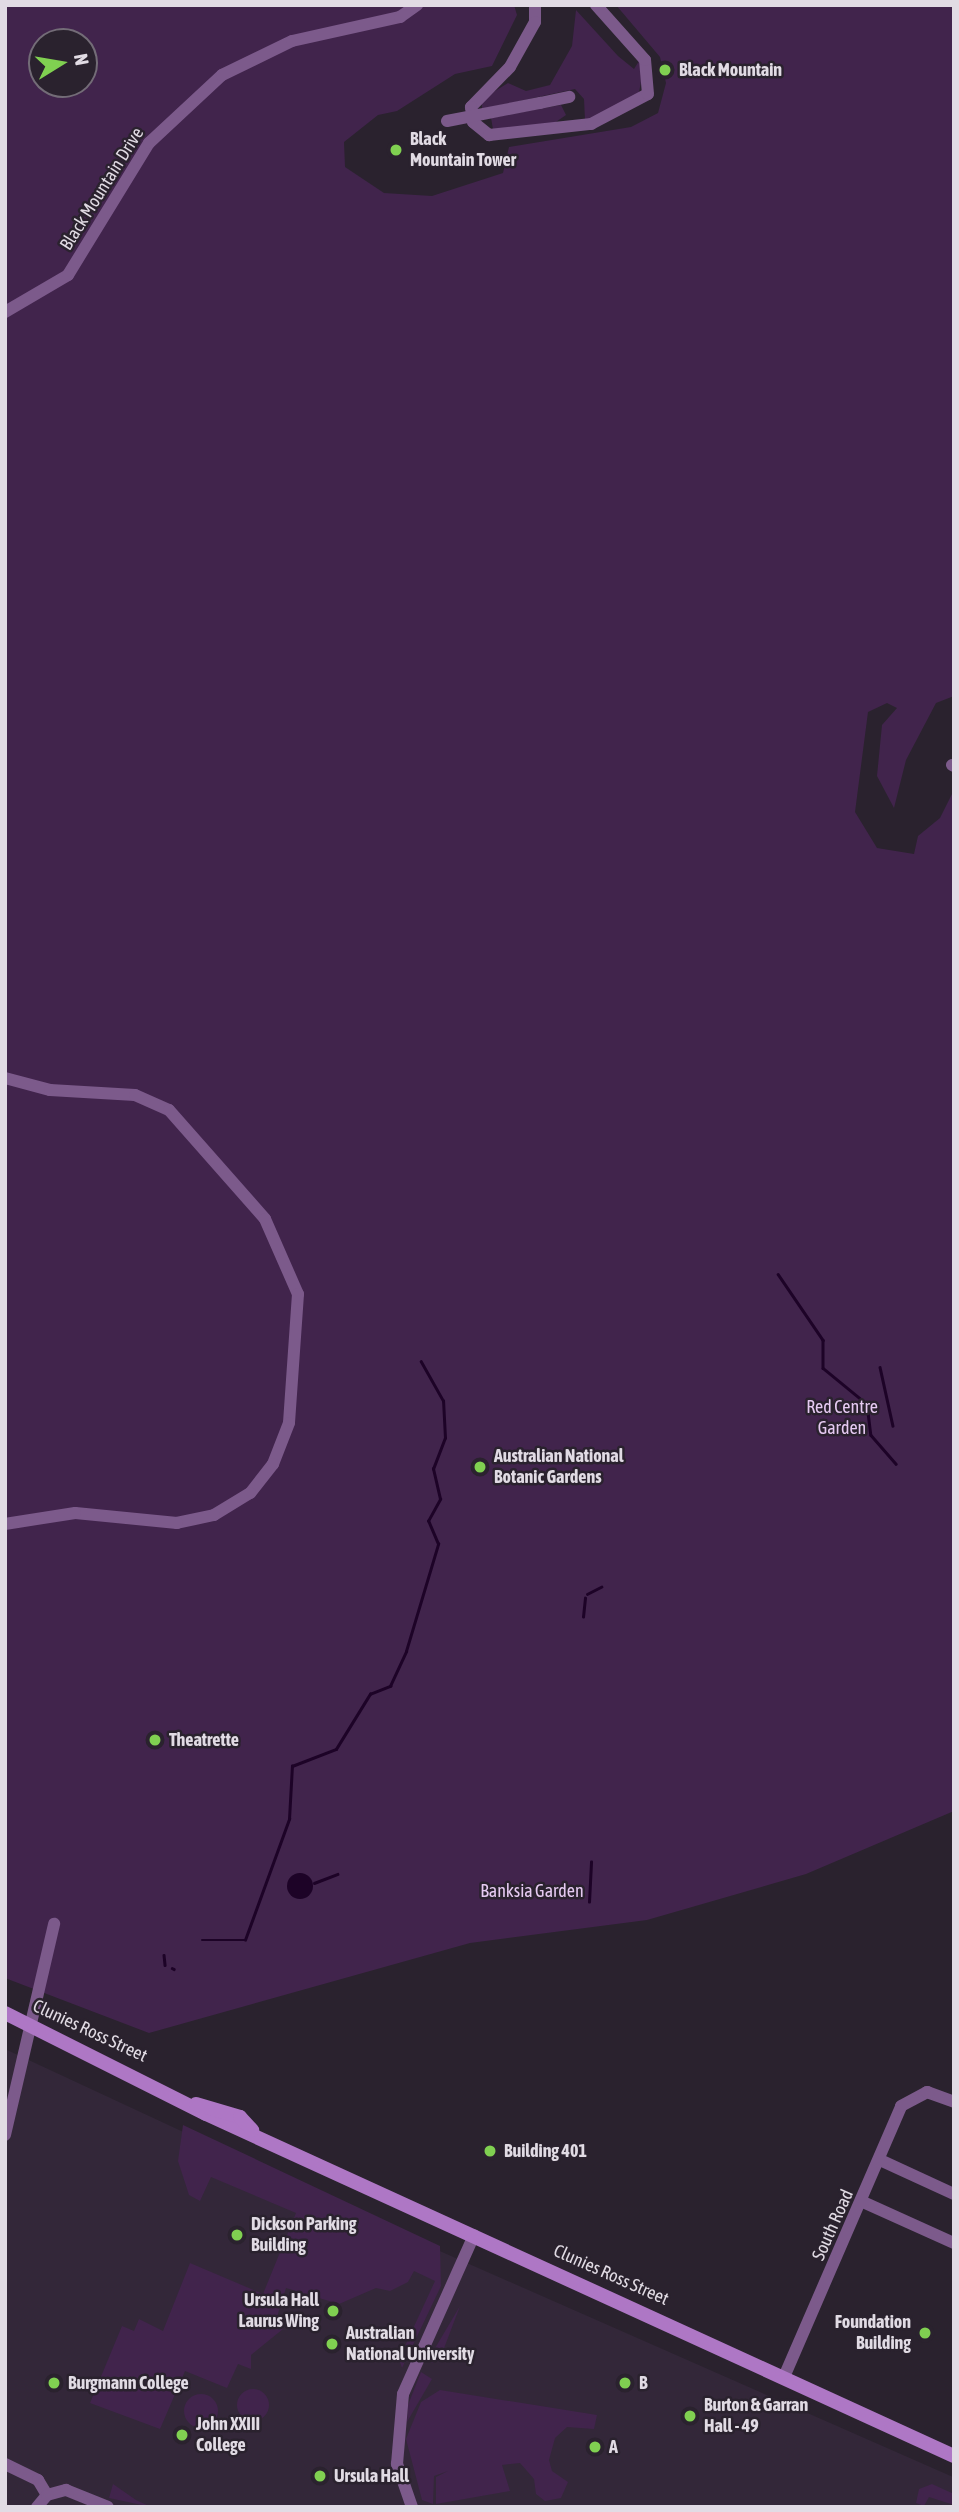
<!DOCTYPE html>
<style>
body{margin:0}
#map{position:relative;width:959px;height:2512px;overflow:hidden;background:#2a222e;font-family:"Asap Condensed",sans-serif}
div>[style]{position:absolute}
.built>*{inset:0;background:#332739}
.green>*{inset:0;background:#41244c}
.round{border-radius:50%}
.water>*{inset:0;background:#1d0327}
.stream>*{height:2.5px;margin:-1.25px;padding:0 1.25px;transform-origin:1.25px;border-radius:1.25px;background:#1d0327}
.street>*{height:12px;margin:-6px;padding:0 6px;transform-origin:6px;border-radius:6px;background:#7c5a8b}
.secondary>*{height:14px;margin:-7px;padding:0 7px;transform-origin:7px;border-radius:7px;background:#ae77c5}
.street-bridge>*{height:12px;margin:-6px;padding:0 6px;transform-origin:6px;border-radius:6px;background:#7c5a8b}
.dots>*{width:19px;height:19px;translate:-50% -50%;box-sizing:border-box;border:4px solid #2a222e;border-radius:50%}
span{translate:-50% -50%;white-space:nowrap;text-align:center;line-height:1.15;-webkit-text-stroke:5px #2a222e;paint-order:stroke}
.poi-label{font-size:18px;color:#e1dbe4;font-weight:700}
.left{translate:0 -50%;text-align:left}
.right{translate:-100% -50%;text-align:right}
.street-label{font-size:18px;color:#e1dbe4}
.park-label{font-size:18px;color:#e6caf2}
.frame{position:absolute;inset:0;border:7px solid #e1dbe4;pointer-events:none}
.north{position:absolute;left:28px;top:28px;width:70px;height:70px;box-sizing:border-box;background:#2a222e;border:2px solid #736c77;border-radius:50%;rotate:79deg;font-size:19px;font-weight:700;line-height:28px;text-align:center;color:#e1dbe4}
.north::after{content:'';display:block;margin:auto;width:24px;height:32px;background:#80d051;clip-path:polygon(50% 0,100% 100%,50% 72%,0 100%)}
</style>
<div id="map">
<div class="built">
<div style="clip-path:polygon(5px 2049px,433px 2248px,953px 2477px,954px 2507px,5px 2507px)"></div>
</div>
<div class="green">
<div style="clip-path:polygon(evenodd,5px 5px,514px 5px,517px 15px,492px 66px,455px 74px,397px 111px,378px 115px,344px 142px,345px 167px,384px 193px,432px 196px,503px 173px,509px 147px,631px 127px,658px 113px,666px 83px,660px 57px,616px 5px,954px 5px,954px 696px,936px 703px,906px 760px,894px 808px,877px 776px,882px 725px,897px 708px,887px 703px,868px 712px,855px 812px,877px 848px,914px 854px,918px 836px,940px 818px,954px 790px,954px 1811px,806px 1874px,647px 1920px,470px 1943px,149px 2033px,5px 1978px,5px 5px,42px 42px,84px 42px,84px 84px,42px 84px,42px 42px)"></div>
<div style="clip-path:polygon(576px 10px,618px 56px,634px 69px,639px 61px,643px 72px,638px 97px,585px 120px,584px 99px,575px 89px,482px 109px,482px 99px,508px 83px,526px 91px,550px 85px,572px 46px)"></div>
<div style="clip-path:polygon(561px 105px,566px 115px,553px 124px,493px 129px,491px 118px)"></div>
<div style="clip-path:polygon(183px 2125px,440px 2246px,441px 2286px,402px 2368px,399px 2359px,435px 2281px,414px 2271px,408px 2282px,390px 2291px,376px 2288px,339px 2304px,286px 2288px,276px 2320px,283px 2329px,251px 2355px,251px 2369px,238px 2364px,227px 2388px,185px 2371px,160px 2429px,90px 2403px,122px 2326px,134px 2331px,139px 2319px,163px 2331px,190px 2263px,263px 2294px,296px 2213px,211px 2177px,200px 2201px,189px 2195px,178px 2161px)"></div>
<div style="clip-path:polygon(460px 2306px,443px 2351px,433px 2363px,428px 2360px)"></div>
<div style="clip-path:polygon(421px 2372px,432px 2379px,407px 2422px,408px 2405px)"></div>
<div class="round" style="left:237px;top:2389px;width:32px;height:32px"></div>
<div style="clip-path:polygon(440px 2390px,597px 2415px,594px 2429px,567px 2427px,555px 2438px,549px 2460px,552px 2471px,568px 2482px,561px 2498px,545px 2501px,536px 2494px,534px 2479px,520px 2463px,502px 2465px,510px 2491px,436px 2504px,436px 2477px,448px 2471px,434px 2476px,433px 2504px,422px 2500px,406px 2439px,421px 2402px)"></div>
<div class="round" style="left:184px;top:2394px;width:34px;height:34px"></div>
<div style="clip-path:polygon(113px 2484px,136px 2500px,151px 2507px,109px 2498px)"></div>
<div style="clip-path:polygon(932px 2484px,954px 2494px,954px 2505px,929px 2497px,924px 2506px,916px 2503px,919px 2489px)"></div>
</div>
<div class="water">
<div class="round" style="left:287px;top:1873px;width:26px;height:26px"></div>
</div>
<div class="stream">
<div style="left:778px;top:1274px;width:80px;rotate:55.7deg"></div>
<div style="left:823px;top:1340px;width:28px;rotate:90deg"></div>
<div style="left:823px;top:1368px;width:57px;rotate:39.3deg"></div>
<div style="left:867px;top:1404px;width:31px;rotate:83deg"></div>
<div style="left:871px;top:1435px;width:38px;rotate:49deg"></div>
<div style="left:880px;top:1367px;width:60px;rotate:77.6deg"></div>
<div style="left:587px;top:1594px;width:16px;rotate:-27deg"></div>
<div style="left:583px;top:1617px;width:19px;rotate:-84deg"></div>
<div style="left:314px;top:1883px;width:25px;rotate:-21deg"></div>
<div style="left:589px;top:1902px;width:40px;rotate:-87.1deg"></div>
<div style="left:202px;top:1940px;width:43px"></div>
<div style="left:245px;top:1940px;width:129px;rotate:-70deg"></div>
<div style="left:289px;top:1819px;width:53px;rotate:-86.8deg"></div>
<div style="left:292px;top:1766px;width:47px;rotate:-21.1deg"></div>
<div style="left:336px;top:1749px;width:65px;rotate:-58.3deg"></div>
<div style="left:370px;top:1694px;width:22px;rotate:-22deg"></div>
<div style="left:390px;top:1686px;width:38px;rotate:-65deg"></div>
<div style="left:406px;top:1651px;width:112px;rotate:-73.3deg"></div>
<div style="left:438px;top:1544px;width:25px;rotate:-113deg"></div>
<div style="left:428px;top:1521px;width:25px;rotate:-61deg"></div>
<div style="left:440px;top:1499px;width:31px;rotate:-103deg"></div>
<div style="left:433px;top:1469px;width:33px;rotate:-69deg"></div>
<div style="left:445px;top:1438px;width:37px;rotate:-93deg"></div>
<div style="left:443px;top:1401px;width:45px;rotate:-119.4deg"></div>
<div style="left:164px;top:1955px;width:10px;rotate:84deg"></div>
<div style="left:172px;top:1968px;width:2px;rotate:27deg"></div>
</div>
<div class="street">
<div style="left:535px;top:5px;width:17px;rotate:90deg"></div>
<div style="left:535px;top:22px;width:51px;rotate:119.1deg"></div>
<div style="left:510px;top:67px;width:56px;rotate:134.3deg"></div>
<div style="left:471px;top:107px;width:15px;rotate:82deg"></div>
<div style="left:473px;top:122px;width:21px;rotate:39deg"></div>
<div style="left:489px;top:135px;width:103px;rotate:-6.2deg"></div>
<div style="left:591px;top:124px;width:64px;rotate:-27.8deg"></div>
<div style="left:648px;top:94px;width:34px;rotate:-95deg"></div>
<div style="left:645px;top:60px;width:74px;rotate:-131.7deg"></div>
<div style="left:540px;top:103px;width:30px;rotate:-12deg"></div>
<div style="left:5px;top:312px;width:73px;rotate:-30.4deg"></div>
<div style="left:68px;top:275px;width:155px;rotate:-58.5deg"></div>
<div style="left:149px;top:143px;width:100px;rotate:-43deg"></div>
<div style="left:222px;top:75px;width:78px;rotate:-25.9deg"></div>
<div style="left:292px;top:41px;width:111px;rotate:-12.5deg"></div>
<div style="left:400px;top:17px;width:21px;rotate:-35deg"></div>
<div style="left:952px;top:765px;width:2px;rotate:27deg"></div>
<div style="left:5px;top:1078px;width:47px;rotate:14.9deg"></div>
<div style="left:50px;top:1090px;width:85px;rotate:3.4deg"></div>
<div style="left:135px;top:1095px;width:37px;rotate:24deg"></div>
<div style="left:169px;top:1110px;width:145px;rotate:48.6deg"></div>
<div style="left:265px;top:1219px;width:82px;rotate:66.3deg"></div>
<div style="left:298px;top:1294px;width:129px;rotate:94deg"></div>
<div style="left:289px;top:1423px;width:44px;rotate:111.3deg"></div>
<div style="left:273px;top:1464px;width:37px;rotate:128deg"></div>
<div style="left:250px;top:1493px;width:42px;rotate:148.6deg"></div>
<div style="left:214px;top:1515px;width:38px;rotate:168deg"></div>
<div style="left:177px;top:1523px;width:102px;rotate:-174.4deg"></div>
<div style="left:75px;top:1513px;width:71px;rotate:171.1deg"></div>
<div style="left:5px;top:2135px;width:217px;rotate:-76.9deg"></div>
<div style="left:880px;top:2160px;width:81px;rotate:24.7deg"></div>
<div style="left:863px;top:2202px;width:100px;rotate:24.3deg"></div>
<div style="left:784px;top:2377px;width:295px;rotate:-66.6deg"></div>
<div style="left:901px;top:2106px;width:30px;rotate:-28deg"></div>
<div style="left:927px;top:2092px;width:29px;rotate:20deg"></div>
<div style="left:5px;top:2464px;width:37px;rotate:26deg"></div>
<div style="left:38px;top:2480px;width:17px;rotate:59deg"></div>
<div style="left:37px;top:2507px;width:16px;rotate:-50deg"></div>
<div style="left:47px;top:2495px;width:20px;rotate:-15deg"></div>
<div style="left:66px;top:2490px;width:45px;rotate:22deg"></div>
<div style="left:412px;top:2507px;width:46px;rotate:-109.2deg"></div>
<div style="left:397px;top:2464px;width:70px;rotate:-85.1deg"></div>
<div style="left:403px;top:2394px;width:174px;rotate:-65.9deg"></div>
</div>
<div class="secondary">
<div style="left:5px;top:2013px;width:225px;rotate:26.7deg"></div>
<div style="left:206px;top:2114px;width:822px;rotate:24.57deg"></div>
<div style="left:196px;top:2104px;width:46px;rotate:16.5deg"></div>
<div style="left:240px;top:2117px;width:18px;rotate:47deg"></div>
</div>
<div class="street-bridge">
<div style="left:447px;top:121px;width:95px;rotate:-11deg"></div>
</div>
<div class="dots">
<div style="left:665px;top:70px;background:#80d051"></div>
<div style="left:396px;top:150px;background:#80d051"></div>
<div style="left:480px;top:1467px;background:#80d051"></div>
<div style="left:155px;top:1740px;background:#80d051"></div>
<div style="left:490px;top:2151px;background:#80d051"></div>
<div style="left:237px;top:2235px;background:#80d051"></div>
<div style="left:333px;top:2311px;background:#80d051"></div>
<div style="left:925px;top:2333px;background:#80d051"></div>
<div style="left:332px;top:2344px;background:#80d051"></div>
<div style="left:54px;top:2383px;background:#80d051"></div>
<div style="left:625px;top:2383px;background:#80d051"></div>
<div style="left:690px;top:2416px;background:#80d051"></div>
<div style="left:182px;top:2435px;background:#80d051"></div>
<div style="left:595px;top:2447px;background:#80d051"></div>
<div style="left:320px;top:2476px;background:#80d051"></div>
</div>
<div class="poi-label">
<span class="left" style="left:679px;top:70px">Black Mountain</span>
<span class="left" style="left:410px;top:150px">Black<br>Mountain Tower</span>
<span class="left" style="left:494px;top:1467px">Australian National<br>Botanic Gardens</span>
<span class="left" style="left:169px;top:1740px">Theatrette</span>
<span class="left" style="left:504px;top:2151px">Building 401</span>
<span class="left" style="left:251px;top:2235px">Dickson Parking<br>Building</span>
<span class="right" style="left:319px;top:2311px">Ursula Hall<br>Laurus Wing</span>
<span class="right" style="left:911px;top:2333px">Foundation<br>Building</span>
<span class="left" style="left:346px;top:2344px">Australian<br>National University</span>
<span class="left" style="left:68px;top:2383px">Burgmann College</span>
<span class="left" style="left:639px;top:2383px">B</span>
<span class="left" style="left:704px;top:2416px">Burton &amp; Garran<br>Hall - 49</span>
<span class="left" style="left:196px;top:2435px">John XXIII<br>College</span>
<span class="left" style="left:609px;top:2447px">A</span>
<span class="left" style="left:334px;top:2476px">Ursula Hall</span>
</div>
<div class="street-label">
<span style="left:102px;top:189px;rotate:-58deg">Black Mountain Drive</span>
<span style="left:90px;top:2031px;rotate:25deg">Clunies Ross Street</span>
<span style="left:833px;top:2225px;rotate:-66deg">South Road</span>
<span style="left:611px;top:2275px;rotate:24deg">Clunies Ross Street</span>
</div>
<div class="park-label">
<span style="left:842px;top:1418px">Red Centre<br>Garden</span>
<span style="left:532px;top:1891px">Banksia Garden</span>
</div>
<div class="frame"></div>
<div class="north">N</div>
</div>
